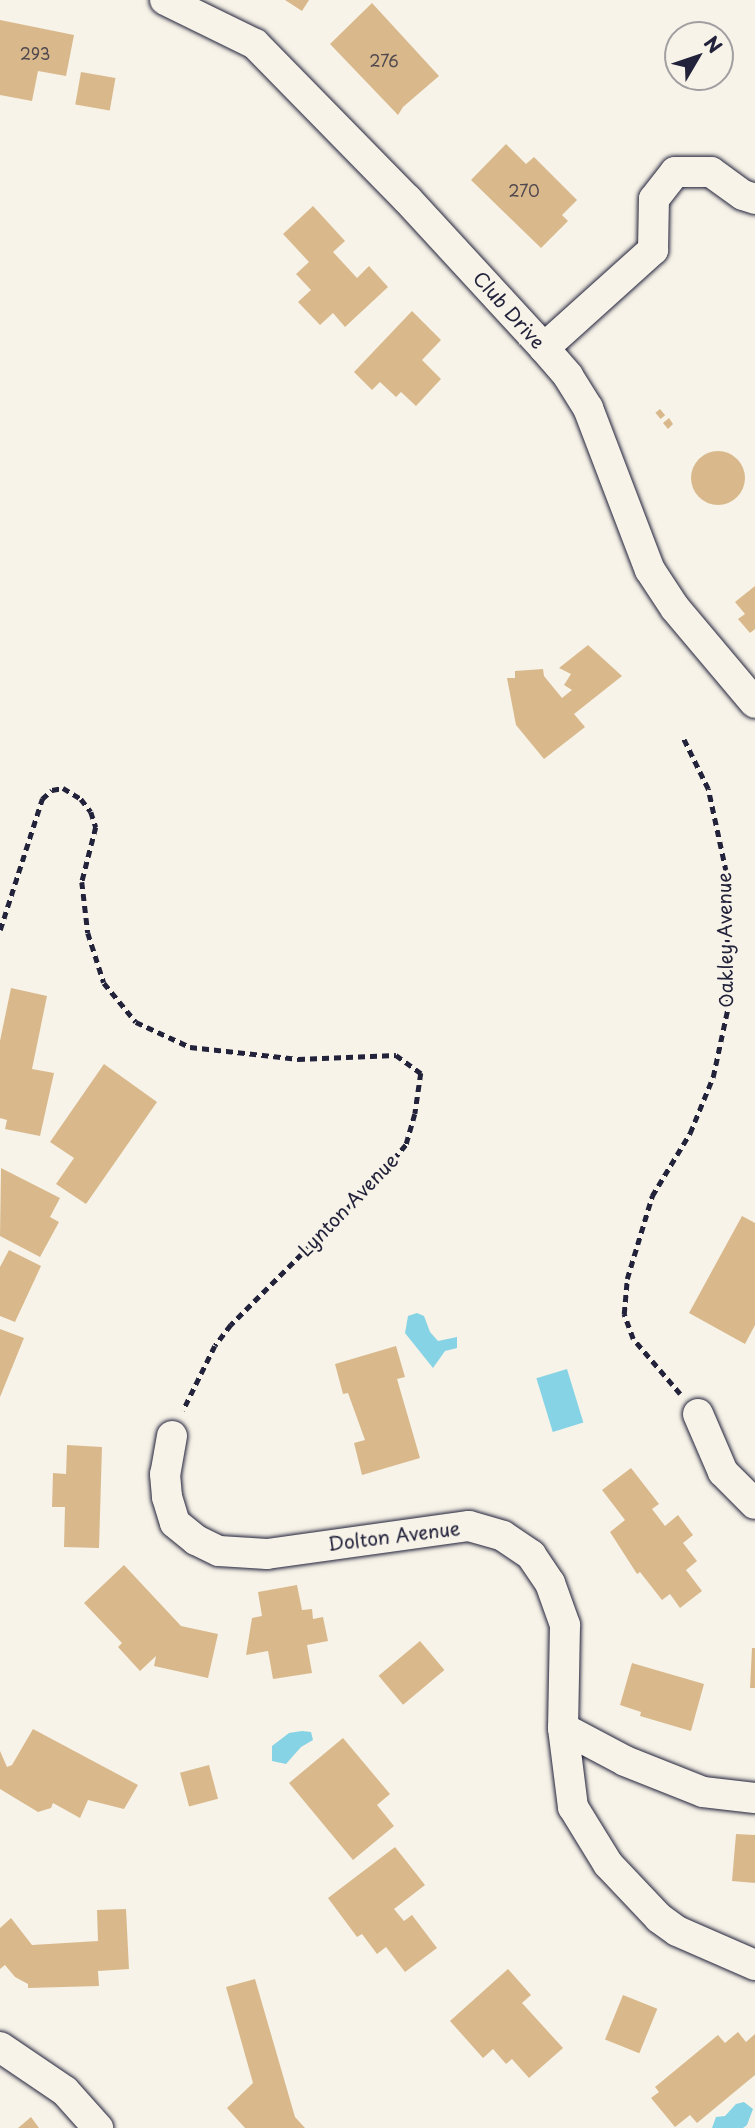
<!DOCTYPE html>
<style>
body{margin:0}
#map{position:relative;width:755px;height:2128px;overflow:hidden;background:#f7f3e8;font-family:"Playpen Sans",sans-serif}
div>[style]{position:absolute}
.water>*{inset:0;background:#86d3e5;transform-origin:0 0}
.building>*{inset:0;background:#d9b98c;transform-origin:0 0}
.round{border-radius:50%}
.path>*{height:4.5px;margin-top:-2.25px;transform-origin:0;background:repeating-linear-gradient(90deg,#22223b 0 7px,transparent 0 12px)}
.roads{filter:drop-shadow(0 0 2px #22223b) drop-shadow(0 0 2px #22223b)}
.minor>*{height:30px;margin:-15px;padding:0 15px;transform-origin:15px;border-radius:15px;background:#f7f3e8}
span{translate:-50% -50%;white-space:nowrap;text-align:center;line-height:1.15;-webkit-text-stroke:7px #f7f3e8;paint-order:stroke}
.number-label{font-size:16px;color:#50484f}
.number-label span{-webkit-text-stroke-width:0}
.street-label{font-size:19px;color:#22223b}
.north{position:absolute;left:664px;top:21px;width:70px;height:70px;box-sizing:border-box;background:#f7f3e8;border:2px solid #a29fa3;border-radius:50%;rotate:51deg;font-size:19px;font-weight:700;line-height:28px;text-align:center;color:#22223b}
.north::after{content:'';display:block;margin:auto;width:24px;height:32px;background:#22223b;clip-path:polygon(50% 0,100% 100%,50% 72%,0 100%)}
</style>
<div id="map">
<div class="water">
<div style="clip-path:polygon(417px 1313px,424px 1316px,430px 1332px,438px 1341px,457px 1337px,457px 1348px,445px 1351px,433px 1368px,405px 1333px,408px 1316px)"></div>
<div style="left:567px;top:1369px;width:56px;height:32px;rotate:73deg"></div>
<div style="clip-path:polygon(302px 1731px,311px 1732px,313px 1740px,301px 1747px,286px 1764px,272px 1761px,272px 1746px,289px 1733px)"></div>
<div style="clip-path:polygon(744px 2102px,753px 2109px,747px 2125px,743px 2128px,712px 2128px,716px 2117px,725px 2116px,736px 2104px)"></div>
</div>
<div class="building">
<div style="clip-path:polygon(285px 0,309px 0,302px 11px)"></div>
<div style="clip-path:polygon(372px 3px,439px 76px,403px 107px,398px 115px,330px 44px)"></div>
<div style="clip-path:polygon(0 20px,74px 35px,66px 76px,38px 71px,32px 101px,0 95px)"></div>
<div style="left:81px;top:72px;width:35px;height:33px;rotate:10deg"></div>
<div style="clip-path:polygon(506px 144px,526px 164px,534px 157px,577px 200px,562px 215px,568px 221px,541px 248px,471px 180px)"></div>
<div style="clip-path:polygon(313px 206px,345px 241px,333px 252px,357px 278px,369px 266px,388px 287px,345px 327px,333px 313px,320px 325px,298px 302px,311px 290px,296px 274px,309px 262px,283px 234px)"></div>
<div style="clip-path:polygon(412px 311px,441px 340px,422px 360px,441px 379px,416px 406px,401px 392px,396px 397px,380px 382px,372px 390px,354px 372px)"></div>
<div style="left:660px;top:409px;width:8px;height:6px;rotate:50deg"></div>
<div style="clip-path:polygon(669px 418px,673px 424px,668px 429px,663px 423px)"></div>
<div class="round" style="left:691px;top:451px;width:54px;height:54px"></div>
<div style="clip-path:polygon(755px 586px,755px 629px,750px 633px,738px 619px,745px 614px,735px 602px)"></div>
<div style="clip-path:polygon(588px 645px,622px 676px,574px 714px,585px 727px,544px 759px,516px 725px,507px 678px,515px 678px,515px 671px,543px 669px,544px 676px,562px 698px,572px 690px,564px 685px,571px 674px,559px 668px)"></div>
<div style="clip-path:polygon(11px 988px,47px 996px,32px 1069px,54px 1073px,40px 1136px,5px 1129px,7px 1120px,0 1118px,0 1041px)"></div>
<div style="clip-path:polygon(104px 1064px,157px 1102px,86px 1204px,56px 1184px,74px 1158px,50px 1142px)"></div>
<div style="clip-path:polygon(1px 1168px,60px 1198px,50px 1217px,59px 1222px,40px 1257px,0 1236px)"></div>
<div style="clip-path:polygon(742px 1216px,755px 1223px,755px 1325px,745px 1344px,689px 1313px)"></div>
<div style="clip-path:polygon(9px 1250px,41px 1266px,15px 1322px,0 1316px,0 1267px)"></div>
<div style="clip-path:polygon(0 1329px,24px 1338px,0 1397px)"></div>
<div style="clip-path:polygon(396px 1346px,405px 1377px,397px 1379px,420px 1458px,362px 1475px,354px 1443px,365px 1440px,348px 1393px,343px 1394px,335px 1364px)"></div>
<div style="clip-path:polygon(67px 1445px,102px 1447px,99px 1548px,64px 1547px,65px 1507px,52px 1507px,53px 1473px,66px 1474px)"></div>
<div style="clip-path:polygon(631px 1468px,659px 1504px,652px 1509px,665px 1526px,678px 1515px,693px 1535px,683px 1543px,697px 1561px,686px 1570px,702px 1591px,680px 1608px,670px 1594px,662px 1600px,640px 1572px,637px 1574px,610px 1532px,625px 1520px,602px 1490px)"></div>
<div style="clip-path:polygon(124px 1565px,181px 1626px,218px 1634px,208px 1678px,154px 1666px,156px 1656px,140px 1671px,118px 1647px,122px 1643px,84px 1603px)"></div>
<div style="clip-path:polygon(297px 1585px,302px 1610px,312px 1609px,313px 1619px,323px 1617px,328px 1641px,307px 1645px,312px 1673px,273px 1679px,268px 1651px,246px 1655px,252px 1618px,262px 1616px,258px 1592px)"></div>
<div style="left:420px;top:1641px;width:38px;height:54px;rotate:50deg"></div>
<div style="clip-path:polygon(752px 1648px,755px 1648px,755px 1688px,750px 1688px)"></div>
<div style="clip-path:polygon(632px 1663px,704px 1684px,691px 1731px,640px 1716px,641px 1712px,620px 1705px)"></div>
<div style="clip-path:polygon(33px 1729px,138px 1785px,124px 1809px,88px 1800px,80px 1818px,53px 1803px,51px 1808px,38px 1812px,0 1789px,0 1751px,7px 1767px,12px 1765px)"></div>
<div style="clip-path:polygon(343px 1738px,390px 1794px,377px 1805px,394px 1826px,353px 1860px,289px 1783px)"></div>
<div style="left:209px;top:1765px;width:35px;height:30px;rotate:75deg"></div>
<div style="clip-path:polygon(736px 1834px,755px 1835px,755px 1883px,732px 1881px)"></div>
<div style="clip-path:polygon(395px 1847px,425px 1885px,394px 1909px,404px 1921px,412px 1915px,437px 1948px,405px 1972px,386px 1947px,377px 1954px,362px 1934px,357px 1937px,328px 1898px)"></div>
<div style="clip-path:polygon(126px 1909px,129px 1969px,98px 1971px,99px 1986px,28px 1988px,28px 1984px,15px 1977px,5px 1965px,0 1969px,0 1928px,11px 1918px,32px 1945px,98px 1941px,97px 1910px)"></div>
<div style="clip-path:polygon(508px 1969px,531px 1995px,522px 2003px,563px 2048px,529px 2078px,512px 2059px,506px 2064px,493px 2049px,483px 2058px,450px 2021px)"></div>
<div style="clip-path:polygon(255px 1979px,295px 2117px,305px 2128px,245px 2128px,227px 2108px,253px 2083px,226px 1987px)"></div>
<div style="left:623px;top:1995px;width:37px;height:48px;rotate:22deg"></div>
<div style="clip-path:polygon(738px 2032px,746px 2042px,755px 2034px,755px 2075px,697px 2123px,690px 2115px,675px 2127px,651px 2098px,659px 2092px,655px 2087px,718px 2035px,725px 2043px)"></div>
<div style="clip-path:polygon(31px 2117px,39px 2128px,18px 2128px)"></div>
</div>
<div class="path">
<div style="left:0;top:930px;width:138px;rotate:-72.2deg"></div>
<div style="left:42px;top:799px;width:13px;rotate:-42deg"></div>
<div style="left:52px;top:790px;width:11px;rotate:-10deg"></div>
<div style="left:63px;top:788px;width:21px;rotate:31deg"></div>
<div style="left:81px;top:799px;width:16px;rotate:52deg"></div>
<div style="left:91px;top:812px;width:16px;rotate:72deg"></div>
<div style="left:96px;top:827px;width:57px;rotate:104.3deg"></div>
<div style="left:82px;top:882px;width:51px;rotate:83.3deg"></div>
<div style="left:88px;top:933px;width:52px;rotate:72.3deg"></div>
<div style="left:104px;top:983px;width:50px;rotate:50.6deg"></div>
<div style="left:136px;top:1022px;width:60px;rotate:24.8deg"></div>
<div style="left:190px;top:1047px;width:109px;rotate:6.3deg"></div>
<div style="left:298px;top:1059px;width:98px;rotate:-2.3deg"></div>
<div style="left:396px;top:1055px;width:31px;rotate:36deg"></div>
<div style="left:421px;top:1073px;width:41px;rotate:98.3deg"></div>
<div style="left:415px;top:1114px;width:32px;rotate:106deg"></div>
<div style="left:406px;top:1145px;width:43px;rotate:130.3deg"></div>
<div style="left:378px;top:1178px;width:208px;rotate:135deg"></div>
<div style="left:231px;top:1325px;width:26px;rotate:127deg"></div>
<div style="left:215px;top:1346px;width:72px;rotate:116.2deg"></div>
<div style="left:680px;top:1394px;width:72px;rotate:-130.5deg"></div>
<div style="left:633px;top:1339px;width:27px;rotate:-110deg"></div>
<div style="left:624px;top:1314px;width:35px;rotate:-85deg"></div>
<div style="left:627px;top:1279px;width:87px;rotate:-73.2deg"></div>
<div style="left:652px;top:1196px;width:74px;rotate:-58.9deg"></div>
<div style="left:690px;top:1133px;width:61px;rotate:-67.7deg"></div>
<div style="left:713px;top:1077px;width:72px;rotate:-77.9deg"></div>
<div style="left:728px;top:1007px;width:135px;rotate:-90.8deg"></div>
<div style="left:726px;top:872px;width:85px;rotate:-102.2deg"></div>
<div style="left:708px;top:789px;width:57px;rotate:-116.1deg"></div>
</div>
<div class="roads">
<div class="minor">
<div style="left:165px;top:0;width:100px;rotate:26.1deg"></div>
<div style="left:255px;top:44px;width:217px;rotate:45.6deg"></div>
<div style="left:407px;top:199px;width:202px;rotate:47.4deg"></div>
<div style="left:544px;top:348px;width:37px;rotate:49deg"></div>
<div style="left:568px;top:376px;width:38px;rotate:58deg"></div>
<div style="left:588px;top:408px;width:173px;rotate:69.1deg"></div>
<div style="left:650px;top:570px;width:45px;rotate:56.7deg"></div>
<div style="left:675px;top:608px;width:124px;rotate:49.9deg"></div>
<div style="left:544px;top:348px;width:147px;rotate:-42deg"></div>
<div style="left:653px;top:250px;width:51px;rotate:-88.9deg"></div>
<div style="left:654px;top:199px;width:34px;rotate:-52deg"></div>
<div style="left:675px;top:172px;width:36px"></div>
<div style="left:711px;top:172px;width:39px;rotate:36deg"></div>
<div style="left:743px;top:195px;width:13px;rotate:18deg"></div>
<div style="left:698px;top:1414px;width:63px;rotate:66.7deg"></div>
<div style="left:723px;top:1472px;width:45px;rotate:45deg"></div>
<div style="left:172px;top:1436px;width:39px;rotate:100deg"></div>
<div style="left:165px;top:1474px;width:23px;rotate:85deg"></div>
<div style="left:167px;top:1497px;width:27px;rotate:73deg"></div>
<div style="left:175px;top:1523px;width:27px;rotate:39deg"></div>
<div style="left:196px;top:1540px;width:25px;rotate:26deg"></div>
<div style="left:219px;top:1551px;width:48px;rotate:3.6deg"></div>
<div style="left:267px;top:1554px;width:204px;rotate:-7.9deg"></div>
<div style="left:469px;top:1526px;width:35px;rotate:16deg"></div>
<div style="left:503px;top:1536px;width:34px;rotate:34deg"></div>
<div style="left:531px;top:1555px;width:34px;rotate:56deg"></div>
<div style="left:550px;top:1583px;width:45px;rotate:70.3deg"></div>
<div style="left:565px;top:1625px;width:103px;rotate:91.1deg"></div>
<div style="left:563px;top:1728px;width:80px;rotate:82.8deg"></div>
<div style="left:573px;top:1807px;width:67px;rotate:58.4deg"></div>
<div style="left:608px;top:1864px;width:74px;rotate:46.6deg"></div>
<div style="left:659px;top:1918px;width:22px;rotate:36deg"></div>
<div style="left:677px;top:1931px;width:85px;rotate:23.6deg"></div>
<div style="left:563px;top:1728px;width:70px;rotate:28deg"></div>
<div style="left:625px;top:1761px;width:84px;rotate:21.7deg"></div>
<div style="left:703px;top:1792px;width:52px;rotate:6.6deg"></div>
<div style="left:0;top:2047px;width:78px;rotate:34.1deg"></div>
<div style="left:65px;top:2091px;width:50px;rotate:48.3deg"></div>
</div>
</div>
<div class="number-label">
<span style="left:35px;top:53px">293</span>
<span style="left:384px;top:60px">276</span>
<span style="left:524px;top:190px">270</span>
</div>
<div class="street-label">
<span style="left:509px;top:310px;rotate:48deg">Club Drive</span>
<span style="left:725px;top:940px;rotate:-91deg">Oakley Avenue</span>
<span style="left:348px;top:1205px;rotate:-46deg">Lynton Avenue</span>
<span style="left:394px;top:1536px;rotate:-7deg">Dolton Avenue</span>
</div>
<div class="north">N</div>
</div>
